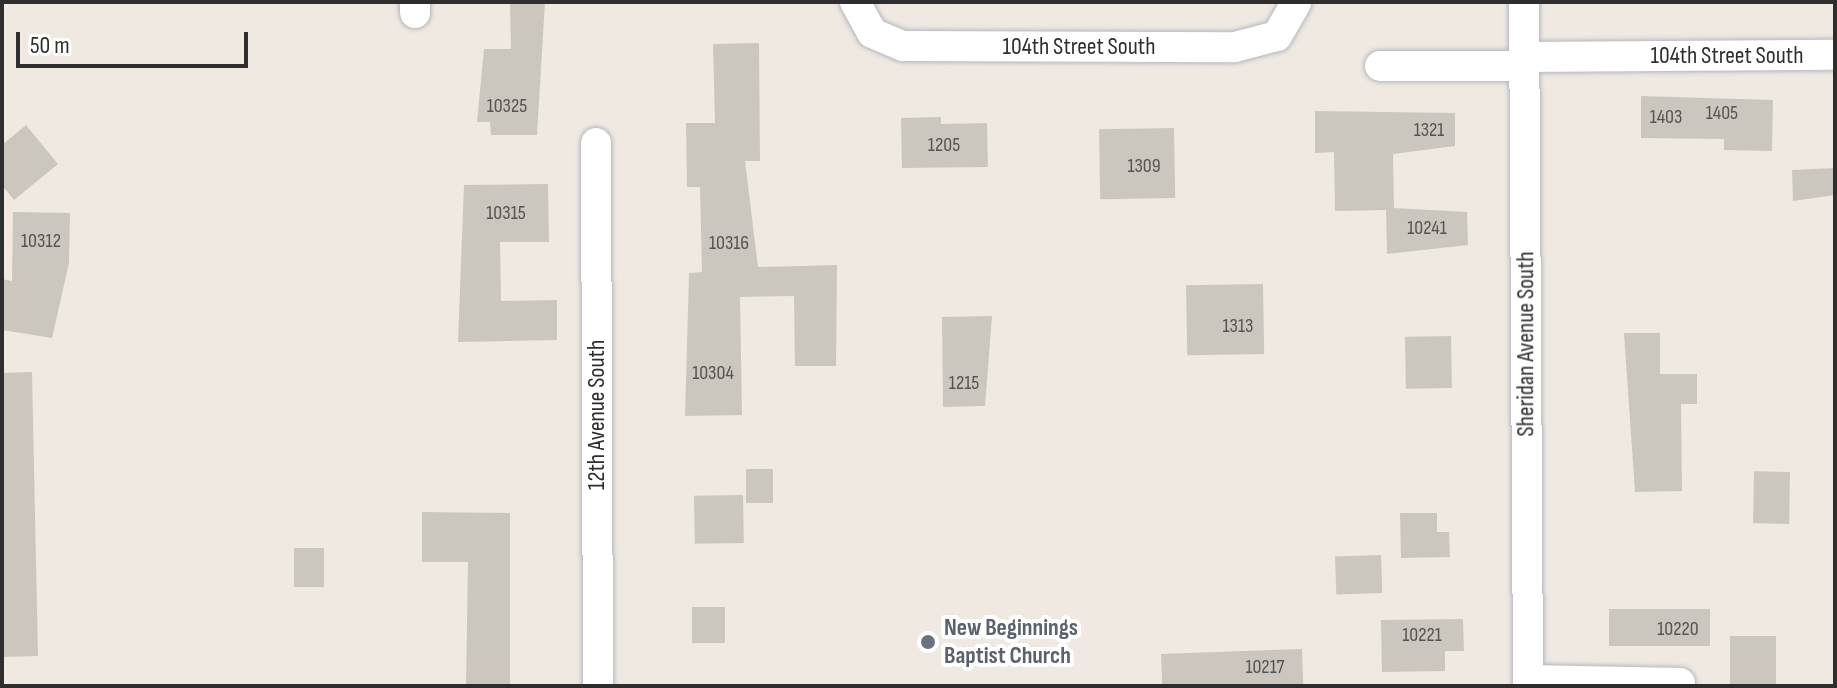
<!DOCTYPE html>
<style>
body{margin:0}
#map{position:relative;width:1837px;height:688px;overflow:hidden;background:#efe9e1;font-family:"Sofia Sans Condensed",sans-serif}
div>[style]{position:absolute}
.building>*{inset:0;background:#cbc7bf;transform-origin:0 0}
.roads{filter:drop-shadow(0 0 2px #b4b7c1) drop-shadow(0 0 2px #b4b7c1)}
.minor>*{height:30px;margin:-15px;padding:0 15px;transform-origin:15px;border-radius:15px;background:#fff}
.dots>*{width:22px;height:22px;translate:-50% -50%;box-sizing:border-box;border:4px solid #fff;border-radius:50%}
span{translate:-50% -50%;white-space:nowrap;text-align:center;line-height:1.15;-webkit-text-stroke:8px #fff;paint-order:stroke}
.number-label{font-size:20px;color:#555452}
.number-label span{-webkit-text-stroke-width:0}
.street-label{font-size:24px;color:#2e2e2e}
.worship-label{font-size:24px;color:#5b616d;font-weight:700}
.left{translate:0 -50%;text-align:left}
.frame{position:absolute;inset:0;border:4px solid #2e2e2e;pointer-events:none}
.scale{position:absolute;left:16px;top:32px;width:232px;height:36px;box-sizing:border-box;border:4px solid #2e2e2e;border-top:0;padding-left:10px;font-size:24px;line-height:28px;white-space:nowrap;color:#2e2e2e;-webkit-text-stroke:6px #fff;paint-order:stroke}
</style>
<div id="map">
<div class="building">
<div style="clip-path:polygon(510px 2px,545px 2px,537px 135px,491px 135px,490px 122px,477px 122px,484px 49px,511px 49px)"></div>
<div style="clip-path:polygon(759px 43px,760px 161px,745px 161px,758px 267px,837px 265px,836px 366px,795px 366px,794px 296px,740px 297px,742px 415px,685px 416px,689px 273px,702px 272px,700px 187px,687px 187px,686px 123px,715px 123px,713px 44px)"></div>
<div style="clip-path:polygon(1641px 96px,1773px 100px,1772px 151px,1724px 150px,1724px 139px,1641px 138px)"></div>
<div style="clip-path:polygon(1315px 111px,1455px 113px,1455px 146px,1393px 154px,1394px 208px,1467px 212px,1468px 245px,1387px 254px,1386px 210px,1335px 211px,1334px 152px,1315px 153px)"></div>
<div style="clip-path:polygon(941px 117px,941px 124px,987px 123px,988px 167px,902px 168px,901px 118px)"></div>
<div style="clip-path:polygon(26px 125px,58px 164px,14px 200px,2px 185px,2px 145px)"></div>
<div style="left:1174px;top:128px;width:70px;height:75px;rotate:89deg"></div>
<div style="clip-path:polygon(1835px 168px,1835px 195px,1793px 201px,1792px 170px)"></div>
<div style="clip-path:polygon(548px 184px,549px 242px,500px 242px,501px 301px,557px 300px,557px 340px,458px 342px,464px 185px)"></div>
<div style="clip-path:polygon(13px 212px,70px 213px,69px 263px,52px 338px,2px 330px,2px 279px,12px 281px)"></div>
<div style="left:1263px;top:284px;width:70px;height:77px;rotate:89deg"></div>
<div style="clip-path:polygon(992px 316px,985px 406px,943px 407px,942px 317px)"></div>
<div style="clip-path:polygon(1624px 333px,1660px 333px,1660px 374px,1697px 374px,1697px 404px,1681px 404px,1682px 491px,1635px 492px)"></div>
<div style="left:1451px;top:336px;width:52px;height:46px;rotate:89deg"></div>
<div style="clip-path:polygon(32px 372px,38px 656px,2px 657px,2px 373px)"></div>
<div style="left:746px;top:469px;width:27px;height:34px"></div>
<div style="left:1790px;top:472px;width:52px;height:36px;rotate:91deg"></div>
<div style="left:743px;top:495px;width:48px;height:49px;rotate:89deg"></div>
<div style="clip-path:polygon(422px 512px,510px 513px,510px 686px,466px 686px,468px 562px,422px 562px)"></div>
<div style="clip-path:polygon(1400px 513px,1437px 513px,1437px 532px,1449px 532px,1450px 557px,1401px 558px)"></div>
<div style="left:294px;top:548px;width:30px;height:39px"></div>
<div style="left:1381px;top:555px;width:38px;height:46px;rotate:88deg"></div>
<div style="left:692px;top:607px;width:33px;height:36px"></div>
<div style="left:1710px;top:609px;width:37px;height:101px;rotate:90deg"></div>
<div style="clip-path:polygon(1463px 619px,1464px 651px,1445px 651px,1445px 671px,1382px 672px,1381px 620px)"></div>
<div style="left:1776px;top:636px;width:50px;height:46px;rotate:90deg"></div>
<div style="left:1302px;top:649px;width:37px;height:141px;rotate:88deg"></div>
</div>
<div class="roads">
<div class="minor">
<div style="left:415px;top:2px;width:11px;rotate:90deg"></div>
<div style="left:855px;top:2px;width:35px;rotate:61deg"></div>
<div style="left:872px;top:33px;width:34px;rotate:23deg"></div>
<div style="left:903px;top:46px;width:332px;rotate:0.2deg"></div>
<div style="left:1235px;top:47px;width:43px;rotate:-14.7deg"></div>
<div style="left:1277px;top:36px;width:39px;rotate:-60deg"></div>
<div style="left:1524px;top:2px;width:684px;rotate:89.66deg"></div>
<div style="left:1524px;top:57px;width:311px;rotate:-0.4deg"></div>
<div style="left:1380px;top:66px;width:144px"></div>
<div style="left:596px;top:143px;width:543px;rotate:89.79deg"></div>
<div style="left:1528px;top:680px;width:152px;rotate:1.1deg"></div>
</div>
</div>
<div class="dots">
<div style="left:928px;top:642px;background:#6b7280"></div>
</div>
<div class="number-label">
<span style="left:507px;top:106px">10325</span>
<span style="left:1722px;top:113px">1405</span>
<span style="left:1666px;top:117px">1403</span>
<span style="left:1429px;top:130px">1321</span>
<span style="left:944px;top:145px">1205</span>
<span style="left:1144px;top:166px">1309</span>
<span style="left:506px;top:213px">10315</span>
<span style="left:1427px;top:228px">10241</span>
<span style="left:41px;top:241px">10312</span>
<span style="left:729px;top:243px">10316</span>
<span style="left:1238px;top:326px">1313</span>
<span style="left:713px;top:373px">10304</span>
<span style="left:964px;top:383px">1215</span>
<span style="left:1678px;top:629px">10220</span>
<span style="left:1422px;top:635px">10221</span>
<span style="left:1265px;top:667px">10217</span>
</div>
<div class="street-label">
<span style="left:1079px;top:47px">104th Street South</span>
<span style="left:1727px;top:56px">104th Street South</span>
<span style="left:1526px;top:344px;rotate:-90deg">Sheridan Avenue South</span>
<span style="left:597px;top:415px;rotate:-90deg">12th Avenue South</span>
</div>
<div class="worship-label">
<span class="left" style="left:944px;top:642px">New Beginnings<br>Baptist Church</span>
</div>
<div class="frame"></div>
<div class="scale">50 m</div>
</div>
